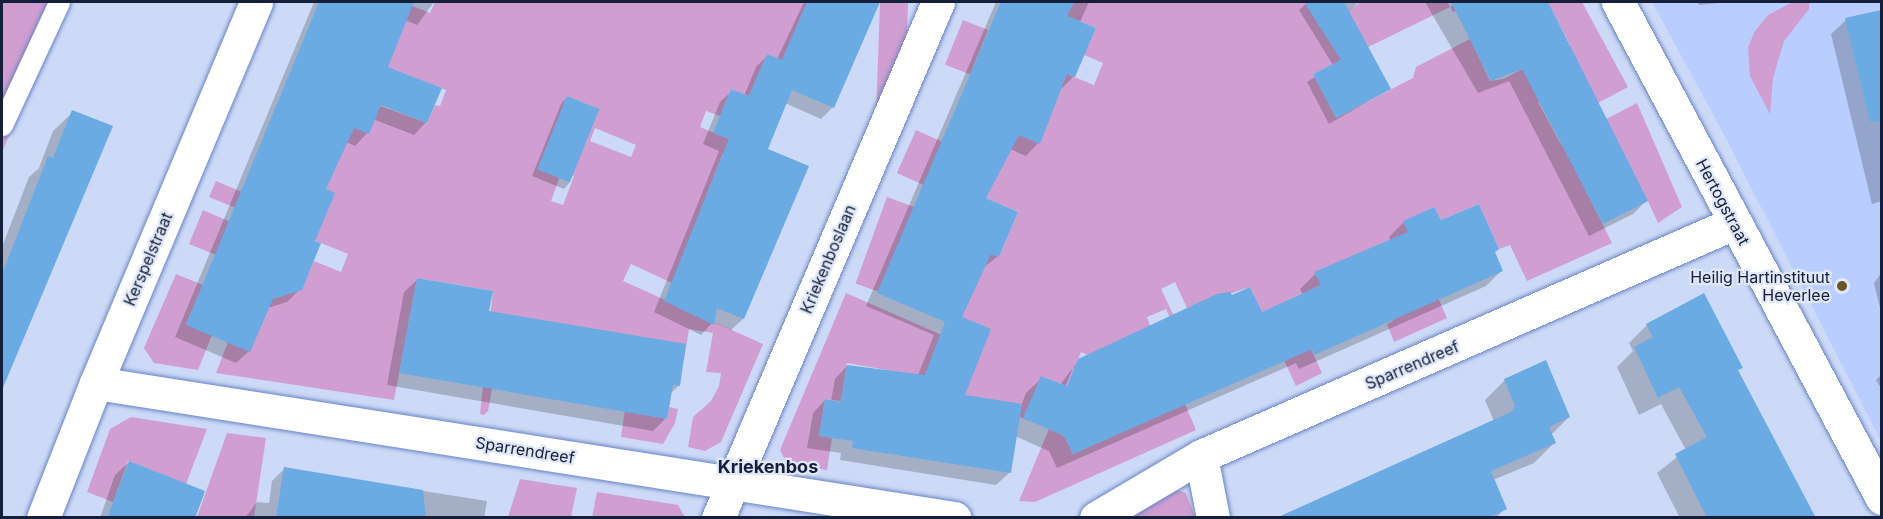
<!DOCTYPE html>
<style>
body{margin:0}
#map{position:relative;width:1883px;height:519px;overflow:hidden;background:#cddaf7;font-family:Inter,sans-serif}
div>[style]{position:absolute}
.built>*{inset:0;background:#b9cefe}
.green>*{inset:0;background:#d09ed0;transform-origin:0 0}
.shadow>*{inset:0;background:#0003}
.building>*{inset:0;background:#6aabe4;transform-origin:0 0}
.roads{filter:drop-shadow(0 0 2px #6783c6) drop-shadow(0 0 2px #6783c6)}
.lane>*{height:21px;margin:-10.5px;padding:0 10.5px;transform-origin:10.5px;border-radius:10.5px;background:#fff}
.street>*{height:33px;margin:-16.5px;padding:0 16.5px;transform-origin:16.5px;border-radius:16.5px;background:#fff}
.secondary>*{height:33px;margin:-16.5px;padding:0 16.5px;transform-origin:16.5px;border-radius:16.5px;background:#fff}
.dots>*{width:16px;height:16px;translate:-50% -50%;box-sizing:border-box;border:3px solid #e0e7f6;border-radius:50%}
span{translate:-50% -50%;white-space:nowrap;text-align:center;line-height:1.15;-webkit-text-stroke:4.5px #e0e7f6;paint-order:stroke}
.street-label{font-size:16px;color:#151f3a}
.poi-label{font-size:16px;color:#151f3a}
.right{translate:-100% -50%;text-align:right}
.neighbourhood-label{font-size:18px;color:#151f3a;font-weight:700}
.frame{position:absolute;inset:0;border:3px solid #151f3a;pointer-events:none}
</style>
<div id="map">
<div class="built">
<div style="clip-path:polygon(1652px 2px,1881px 2px,1881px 441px,1722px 131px)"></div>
</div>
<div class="green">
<div style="clip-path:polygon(2px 2px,67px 2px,2px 152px)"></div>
<div style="clip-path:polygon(evenodd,393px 2px,403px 2px,430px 13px,435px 2px,814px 2px,812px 8px,806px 6px,784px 61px,767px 54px,749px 96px,731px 89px,720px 116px,706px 111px,700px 127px,748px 147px,723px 153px,672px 283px,631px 264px,623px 281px,763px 344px,721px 442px,705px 451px,688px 447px,693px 417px,711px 401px,719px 386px,721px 373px,706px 372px,713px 333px,689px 329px,684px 360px,497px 360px,488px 411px,484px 415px,480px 414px,493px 291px,417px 278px,394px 400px,216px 373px,228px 342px,254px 308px,291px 287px,301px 290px,314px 261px,341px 272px,348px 254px,209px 197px,216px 181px,242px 192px,326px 189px,351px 126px,380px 106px,427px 123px,435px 105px,440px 106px,446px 90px,388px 67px,380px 30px,393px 2px,567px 96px,599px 109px,595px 119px,563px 106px,567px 96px,393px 2px,595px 128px,636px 145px,631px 157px,590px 141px,595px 128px,393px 2px,562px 171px,574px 176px,563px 205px,551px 201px,562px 171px)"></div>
<div style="left:880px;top:2px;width:28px;height:126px;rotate:2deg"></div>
<div style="clip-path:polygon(1072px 2px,1305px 2px,1320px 27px,1361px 2px,1447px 2px,1450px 7px,1460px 2px,1474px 2px,1453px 12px,1450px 7px,1313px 74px,1336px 118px,1413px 78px,1416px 67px,1470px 39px,1490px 81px,1503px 79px,1570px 45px,1548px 2px,1582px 2px,1628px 87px,1598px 103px,1584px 77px,1538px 102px,1560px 143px,1637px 103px,1682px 207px,1658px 223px,1648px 201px,1580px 179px,1612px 243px,1527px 281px,1510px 245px,1499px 249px,1479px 204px,1441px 220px,1434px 207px,1404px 221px,1447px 318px,1394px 342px,1387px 324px,1393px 321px,1382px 296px,1315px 273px,1321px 285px,1288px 300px,1322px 373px,1296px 386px,1250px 287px,1187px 308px,1175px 282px,1161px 289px,1174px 316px,1170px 318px,1166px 309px,1147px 317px,1150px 326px,1088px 355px,1081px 352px,1067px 386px,1041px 376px,1043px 389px,1029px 421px,1020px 417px,1006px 402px,886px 388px,887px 370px,847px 363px,841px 401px,825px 399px,819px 436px,832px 438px,827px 470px,787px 464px,780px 450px,846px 293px,951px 339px,950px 312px,991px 254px,999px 257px,1018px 212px,986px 198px,1016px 133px,1062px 72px,1094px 85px,1103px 63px,1084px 55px,1096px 28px,1067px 16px)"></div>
<div style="clip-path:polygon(1793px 2px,1809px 2px,1809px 9px,1784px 41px,1773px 78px,1770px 114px,1750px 76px,1748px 47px,1755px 31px,1768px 15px)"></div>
<div style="left:963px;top:20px;width:27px;height:48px;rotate:22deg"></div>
<div style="left:916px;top:130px;width:30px;height:47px;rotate:24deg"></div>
<div style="left:887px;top:197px;width:29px;height:92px;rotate:20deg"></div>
<div style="clip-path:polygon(203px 210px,235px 224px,216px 255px,189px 244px)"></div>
<div style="clip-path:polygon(176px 274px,203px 285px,186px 324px,212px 335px,198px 370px,154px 363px,144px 348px)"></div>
<div style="clip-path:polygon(1185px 404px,1196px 430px,1035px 502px,1019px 501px,1049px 429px,1064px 436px,1073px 454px)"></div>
<div style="clip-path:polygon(669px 407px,678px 409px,675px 423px,663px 444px,621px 437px,625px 410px,667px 419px)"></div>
<div style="clip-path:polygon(131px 417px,207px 429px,186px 484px,128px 461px,113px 502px,87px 492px,110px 429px)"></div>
<div style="clip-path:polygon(227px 433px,266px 438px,254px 517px,197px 517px)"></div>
<div style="clip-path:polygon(520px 479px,577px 488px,571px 517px,508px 517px)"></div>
<div style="clip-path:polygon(1177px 490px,1186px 493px,1195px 517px,1123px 518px,1130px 510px)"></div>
<div style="clip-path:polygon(597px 492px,678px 505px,685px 517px,592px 517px)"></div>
</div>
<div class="shadow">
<div style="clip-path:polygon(314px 2px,434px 2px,417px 25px,405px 20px,386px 68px,426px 122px,414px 135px,373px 119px,367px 133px,355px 146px,346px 142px,324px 190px,300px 289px,287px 302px,267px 308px,249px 351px,236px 363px,175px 337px)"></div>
<div style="clip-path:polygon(804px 2px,876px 2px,833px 107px,821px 119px,785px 103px,766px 149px,743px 319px,731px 330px,713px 322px,701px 335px,654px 312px,719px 151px,703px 144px,720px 102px,732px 91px,744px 96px,756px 67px,768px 55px,777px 59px)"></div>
<div style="clip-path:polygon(evenodd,996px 2px,1089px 2px,1080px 22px,1074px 76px,1061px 89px,1038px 143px,1026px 156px,1010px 149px,984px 199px,998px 256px,983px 268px,960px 318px,963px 396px,1021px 406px,1026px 393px,1042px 378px,1060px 385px,1079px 360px,1261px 314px,1303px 295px,1300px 289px,1315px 274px,1391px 241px,1389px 237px,1404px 222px,1440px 222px,1494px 252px,1501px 271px,1486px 286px,1299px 369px,1296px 363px,1057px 468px,1049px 451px,1015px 436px,1009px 473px,996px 485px,840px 460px,841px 453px,807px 448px,813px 413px,825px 400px,831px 401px,835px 379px,847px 366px,918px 375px,934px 335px,866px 306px,996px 2px,1073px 368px,1076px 368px,1066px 394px,1063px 392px,1073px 368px)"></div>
<div style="clip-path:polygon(1308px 2px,1359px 2px,1348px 11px,1389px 89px,1329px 124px,1307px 82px,1333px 65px,1299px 10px)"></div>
<div style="clip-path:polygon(1425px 2px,1548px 2px,1646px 201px,1633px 214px,1589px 236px,1509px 81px,1478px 93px)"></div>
<div style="clip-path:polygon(1698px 2px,1729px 2px,1699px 5px)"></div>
<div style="clip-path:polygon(1882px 11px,1882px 201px,1872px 204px,1831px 34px,1846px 20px)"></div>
<div style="clip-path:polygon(567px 97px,570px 182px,564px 189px,532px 176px,561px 104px)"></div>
<div style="clip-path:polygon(73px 112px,111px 127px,2px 387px,2px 247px,29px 177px,39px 168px,53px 131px)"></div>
<div style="clip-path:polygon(1882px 272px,1882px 316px,1874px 283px)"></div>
<div style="clip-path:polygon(417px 280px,488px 313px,679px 385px,670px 394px,666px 418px,653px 431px,387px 385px,404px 292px)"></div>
<div style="clip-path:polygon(1647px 325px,1741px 368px,1737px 371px,1814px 518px,1680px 518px,1657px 473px,1686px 450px,1661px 404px,1639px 415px,1617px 367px,1633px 351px,1629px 343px)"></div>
<div style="clip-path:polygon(1882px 374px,1882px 390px,1876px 380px)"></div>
<div style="clip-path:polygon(1505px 380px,1569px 417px,1551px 435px,1554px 443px,1534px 463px,1493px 480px,1505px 508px,1496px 518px,1279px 518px,1494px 421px,1485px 400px)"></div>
<div style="clip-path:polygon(128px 463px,204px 494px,195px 518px,100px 518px,115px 475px)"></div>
<div style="clip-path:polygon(284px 469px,487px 501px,484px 518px,245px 518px,257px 502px,269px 503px,272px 481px)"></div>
</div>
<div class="building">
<div style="clip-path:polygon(319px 2px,414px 2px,388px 67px,442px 88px,427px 123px,381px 105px,369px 134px,354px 128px,326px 189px,335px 193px,315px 241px,321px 243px,302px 290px,273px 299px,250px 352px,186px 325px)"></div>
<div style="clip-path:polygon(807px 2px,880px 2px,834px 108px,792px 90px,768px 149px,809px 166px,744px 319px,717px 308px,714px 325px,664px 301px,729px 139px,713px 133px,731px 89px,749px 96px,767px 54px,782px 60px)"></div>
<div style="clip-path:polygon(1001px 2px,1074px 2px,1067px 16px,1096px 28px,1075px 77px,1067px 74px,1040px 144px,1019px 135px,986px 198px,1018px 212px,999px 257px,991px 254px,962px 317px,991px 329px,965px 395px,1022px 404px,1011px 473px,852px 448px,853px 441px,819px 436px,825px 399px,841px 402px,847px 365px,925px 375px,945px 322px,877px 293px)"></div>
<div style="clip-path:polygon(1304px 2px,1344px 2px,1391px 89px,1336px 118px,1313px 74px,1341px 60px)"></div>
<div style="clip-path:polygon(1451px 2px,1548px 2px,1648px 201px,1603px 224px,1522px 69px,1491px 81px)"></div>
<div style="clip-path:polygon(1881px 10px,1881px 121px,1870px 122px,1845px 18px)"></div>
<div style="left:567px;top:96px;width:35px;height:79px;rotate:22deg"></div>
<div style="clip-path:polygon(72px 110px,113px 126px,2px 390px,2px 274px,48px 156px,53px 158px)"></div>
<div style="clip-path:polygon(1479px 204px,1499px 249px,1495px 252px,1503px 271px,1314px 355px,1312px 349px,1073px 454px,1064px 436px,1023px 418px,1041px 376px,1067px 386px,1078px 359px,1217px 294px,1230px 292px,1232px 295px,1250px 287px,1262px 312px,1321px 285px,1314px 272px,1408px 232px,1403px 221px,1434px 207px,1441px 220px)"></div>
<div style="clip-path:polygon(417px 278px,493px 291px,489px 311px,686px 344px,680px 386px,673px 385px,667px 419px,399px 373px)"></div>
<div style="clip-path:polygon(1704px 293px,1743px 368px,1738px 370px,1816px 518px,1707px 518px,1675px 454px,1707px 437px,1679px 387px,1658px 398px,1634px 347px,1653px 337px,1646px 324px)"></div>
<div style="clip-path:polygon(1546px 360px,1570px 417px,1549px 427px,1556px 443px,1491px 471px,1507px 509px,1488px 518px,1276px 518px,1511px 412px,1515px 406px,1504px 379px)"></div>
<div style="clip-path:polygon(129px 461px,205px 491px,195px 518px,107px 518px)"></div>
<div style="clip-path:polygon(284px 467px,423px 490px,426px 518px,276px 518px)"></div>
</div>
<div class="roads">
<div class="lane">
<div style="left:2px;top:125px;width:136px;rotate:-65.1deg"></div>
</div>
<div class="street">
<div style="left:96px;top:383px;width:869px;rotate:8.94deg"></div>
<div style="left:1201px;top:456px;width:63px;rotate:79deg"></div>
<div style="left:718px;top:518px;width:561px;rotate:-66.91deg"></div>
<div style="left:1096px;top:518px;width:122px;rotate:-30.6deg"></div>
<div style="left:1201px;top:456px;width:582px;rotate:-23.61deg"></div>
</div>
<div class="secondary">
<div style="left:1618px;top:2px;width:562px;rotate:61.98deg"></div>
<div style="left:43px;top:518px;width:145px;rotate:-68.6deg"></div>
<div style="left:96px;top:383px;width:413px;rotate:-67.2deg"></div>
</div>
</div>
<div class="dots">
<div style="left:1842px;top:286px;background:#6b5726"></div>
</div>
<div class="street-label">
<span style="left:1723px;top:202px;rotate:62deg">Hertogstraat</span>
<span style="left:148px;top:259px;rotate:-67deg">Kerspelstraat</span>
<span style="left:828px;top:259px;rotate:-67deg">Kriekenboslaan</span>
<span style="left:1412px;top:365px;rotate:-23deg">Sparrendreef</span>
<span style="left:525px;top:450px;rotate:9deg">Sparrendreef</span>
</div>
<div class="poi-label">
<span class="right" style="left:1830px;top:286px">Heilig Hartinstituut<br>Heverlee</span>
</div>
<div class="neighbourhood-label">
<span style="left:768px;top:467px">Kriekenbos</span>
</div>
<div class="frame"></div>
</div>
